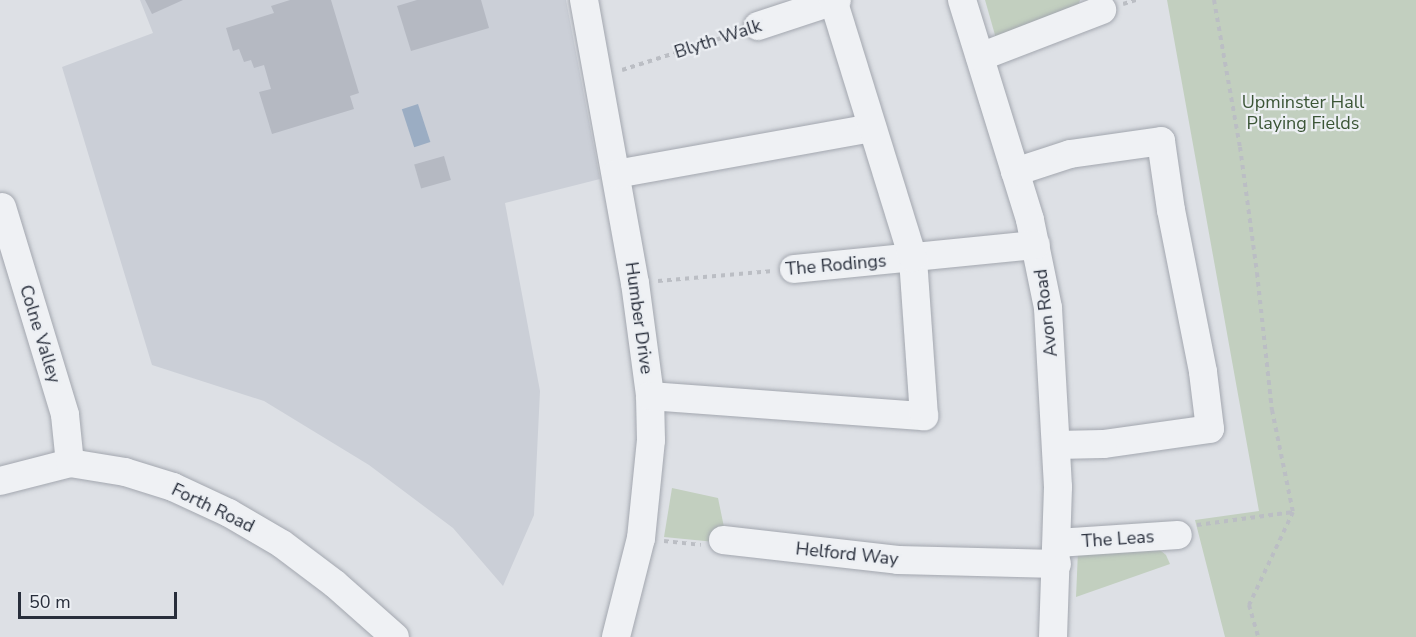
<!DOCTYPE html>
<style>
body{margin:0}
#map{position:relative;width:1416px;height:637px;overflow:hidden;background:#dde0e5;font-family:"Nunito Sans",sans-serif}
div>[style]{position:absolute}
.built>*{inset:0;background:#cbcfd7}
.green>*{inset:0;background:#c2cfbf}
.water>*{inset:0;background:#9badc3;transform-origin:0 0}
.building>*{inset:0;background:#b5b9c2;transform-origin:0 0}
.path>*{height:4px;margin-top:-2px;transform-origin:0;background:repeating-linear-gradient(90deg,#bbbec4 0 4.5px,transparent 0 9px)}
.roads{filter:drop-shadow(0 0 2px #a3a7af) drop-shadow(0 0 2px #a3a7af)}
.minor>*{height:28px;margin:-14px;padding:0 14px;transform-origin:14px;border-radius:14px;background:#eff1f4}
span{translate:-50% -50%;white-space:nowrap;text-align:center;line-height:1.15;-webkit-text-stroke:4.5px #eceff3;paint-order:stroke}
.street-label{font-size:18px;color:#282e3b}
.park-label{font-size:18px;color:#3b5536}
.scale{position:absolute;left:18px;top:592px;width:159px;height:27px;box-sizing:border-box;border:3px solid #282e3b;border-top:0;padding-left:8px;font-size:18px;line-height:21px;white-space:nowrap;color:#282e3b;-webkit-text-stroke:4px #eceff3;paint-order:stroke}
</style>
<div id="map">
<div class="built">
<div style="clip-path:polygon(140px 0,566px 0,600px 179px,505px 203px,540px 391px,534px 515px,503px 586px,453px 528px,369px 465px,264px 401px,152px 365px,62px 67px,153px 33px)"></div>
</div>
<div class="green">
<div style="clip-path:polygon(985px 0,1080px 0,1077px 10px,997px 42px)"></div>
<div style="clip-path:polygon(1167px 0,1416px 0,1416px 637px,1225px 637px,1195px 520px,1259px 511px)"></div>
<div style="clip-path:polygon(672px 488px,718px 498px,725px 532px,715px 542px,664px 537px)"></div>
<div style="clip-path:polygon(1155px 546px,1166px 555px,1170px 564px,1076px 597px,1078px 551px)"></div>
</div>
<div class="water">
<div style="left:418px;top:104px;width:40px;height:17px;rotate:72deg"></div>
</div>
<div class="building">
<div style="clip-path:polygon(145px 0,183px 0,152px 14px)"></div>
<div style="clip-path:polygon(290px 0,331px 0,359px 93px,350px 96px,354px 109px,272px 134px,259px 92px,271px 89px,264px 65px,254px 68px,251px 60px,244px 62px,239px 49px,233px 51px,226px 28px,274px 13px,271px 6px)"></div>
<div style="clip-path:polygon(417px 0,481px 0,489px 28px,411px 51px,397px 6px)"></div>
<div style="left:444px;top:156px;width:25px;height:31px;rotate:74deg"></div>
</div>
<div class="path">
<div style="left:1214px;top:0;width:149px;rotate:80deg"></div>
<div style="left:1240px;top:147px;width:127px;rotate:82.3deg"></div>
<div style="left:1257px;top:273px;width:138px;rotate:83.8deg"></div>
<div style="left:1272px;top:410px;width:104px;rotate:78.4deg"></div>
<div style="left:1293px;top:512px;width:103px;rotate:115.3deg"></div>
<div style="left:1249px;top:605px;width:33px;rotate:74deg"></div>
<div style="left:1123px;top:4px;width:14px;rotate:-17deg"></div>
<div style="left:622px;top:70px;width:121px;rotate:-17.8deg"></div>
<div style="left:658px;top:281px;width:115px;rotate:-5deg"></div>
<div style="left:1197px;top:525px;width:97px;rotate:-7.7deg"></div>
<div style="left:664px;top:541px;width:37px;rotate:6deg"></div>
</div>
<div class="roads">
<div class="minor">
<div style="left:584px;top:0;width:288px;rotate:79.8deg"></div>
<div style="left:635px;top:283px;width:114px;rotate:82.4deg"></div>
<div style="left:650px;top:396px;width:44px;rotate:88.7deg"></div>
<div style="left:651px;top:440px;width:99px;rotate:95.8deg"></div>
<div style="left:641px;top:538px;width:102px;rotate:104.2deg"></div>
<div style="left:962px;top:0;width:230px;rotate:72.8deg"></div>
<div style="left:1030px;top:220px;width:90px;rotate:78.4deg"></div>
<div style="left:1048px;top:308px;width:179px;rotate:86.8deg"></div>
<div style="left:1058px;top:487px;width:150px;rotate:91.9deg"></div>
<div style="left:758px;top:26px;width:83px;rotate:-18.2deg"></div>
<div style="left:980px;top:57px;width:131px;rotate:-21.1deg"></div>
<div style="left:1015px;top:172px;width:58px;rotate:-18.1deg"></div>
<div style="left:1070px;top:154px;width:92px;rotate:-8.1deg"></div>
<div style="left:1161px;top:141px;width:70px;rotate:81.8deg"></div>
<div style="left:1171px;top:210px;width:165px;rotate:78.8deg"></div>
<div style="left:1203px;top:372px;width:57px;rotate:83deg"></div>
<div style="left:1210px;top:429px;width:108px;rotate:172deg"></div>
<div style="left:1103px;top:444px;width:47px;rotate:178.8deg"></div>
<div style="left:616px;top:174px;width:260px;rotate:-10.2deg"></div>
<div style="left:2px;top:207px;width:217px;rotate:73.1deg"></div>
<div style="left:65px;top:415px;width:48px;rotate:84.1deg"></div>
<div style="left:794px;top:269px;width:243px;rotate:-5.7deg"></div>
<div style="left:650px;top:396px;width:275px;rotate:4.2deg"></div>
<div style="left:924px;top:416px;width:158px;rotate:-94deg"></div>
<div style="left:913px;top:258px;width:270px;rotate:-107.2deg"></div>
<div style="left:0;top:481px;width:72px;rotate:-14.4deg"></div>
<div style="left:70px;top:463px;width:56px;rotate:9.3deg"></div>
<div style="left:125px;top:472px;width:50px;rotate:17.4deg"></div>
<div style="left:173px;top:487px;width:62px;rotate:24.9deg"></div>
<div style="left:229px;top:513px;width:61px;rotate:30.3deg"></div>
<div style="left:282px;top:544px;width:66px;rotate:37deg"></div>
<div style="left:335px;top:584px;width:80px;rotate:41.5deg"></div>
<div style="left:723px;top:540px;width:176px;rotate:6.5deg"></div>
<div style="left:898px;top:560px;width:159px;rotate:1.4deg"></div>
<div style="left:1057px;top:543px;width:121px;rotate:-3.8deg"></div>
</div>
</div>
<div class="street-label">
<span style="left:718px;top:39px;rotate:-18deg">Blyth Walk</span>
<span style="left:836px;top:265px;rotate:-5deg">The Rodings</span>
<span style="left:1046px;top:313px;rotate:-97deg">Avon Road</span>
<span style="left:639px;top:318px;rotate:82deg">Humber Drive</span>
<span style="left:40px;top:334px;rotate:73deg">Colne Valley</span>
<span style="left:213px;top:508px;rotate:26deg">Forth Road</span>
<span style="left:1118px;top:539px;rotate:-4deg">The Leas</span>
<span style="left:847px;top:554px;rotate:6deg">Helford Way</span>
</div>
<div class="park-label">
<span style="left:1303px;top:113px">Upminster Hall<br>Playing Fields</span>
</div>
<div class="scale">50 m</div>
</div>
